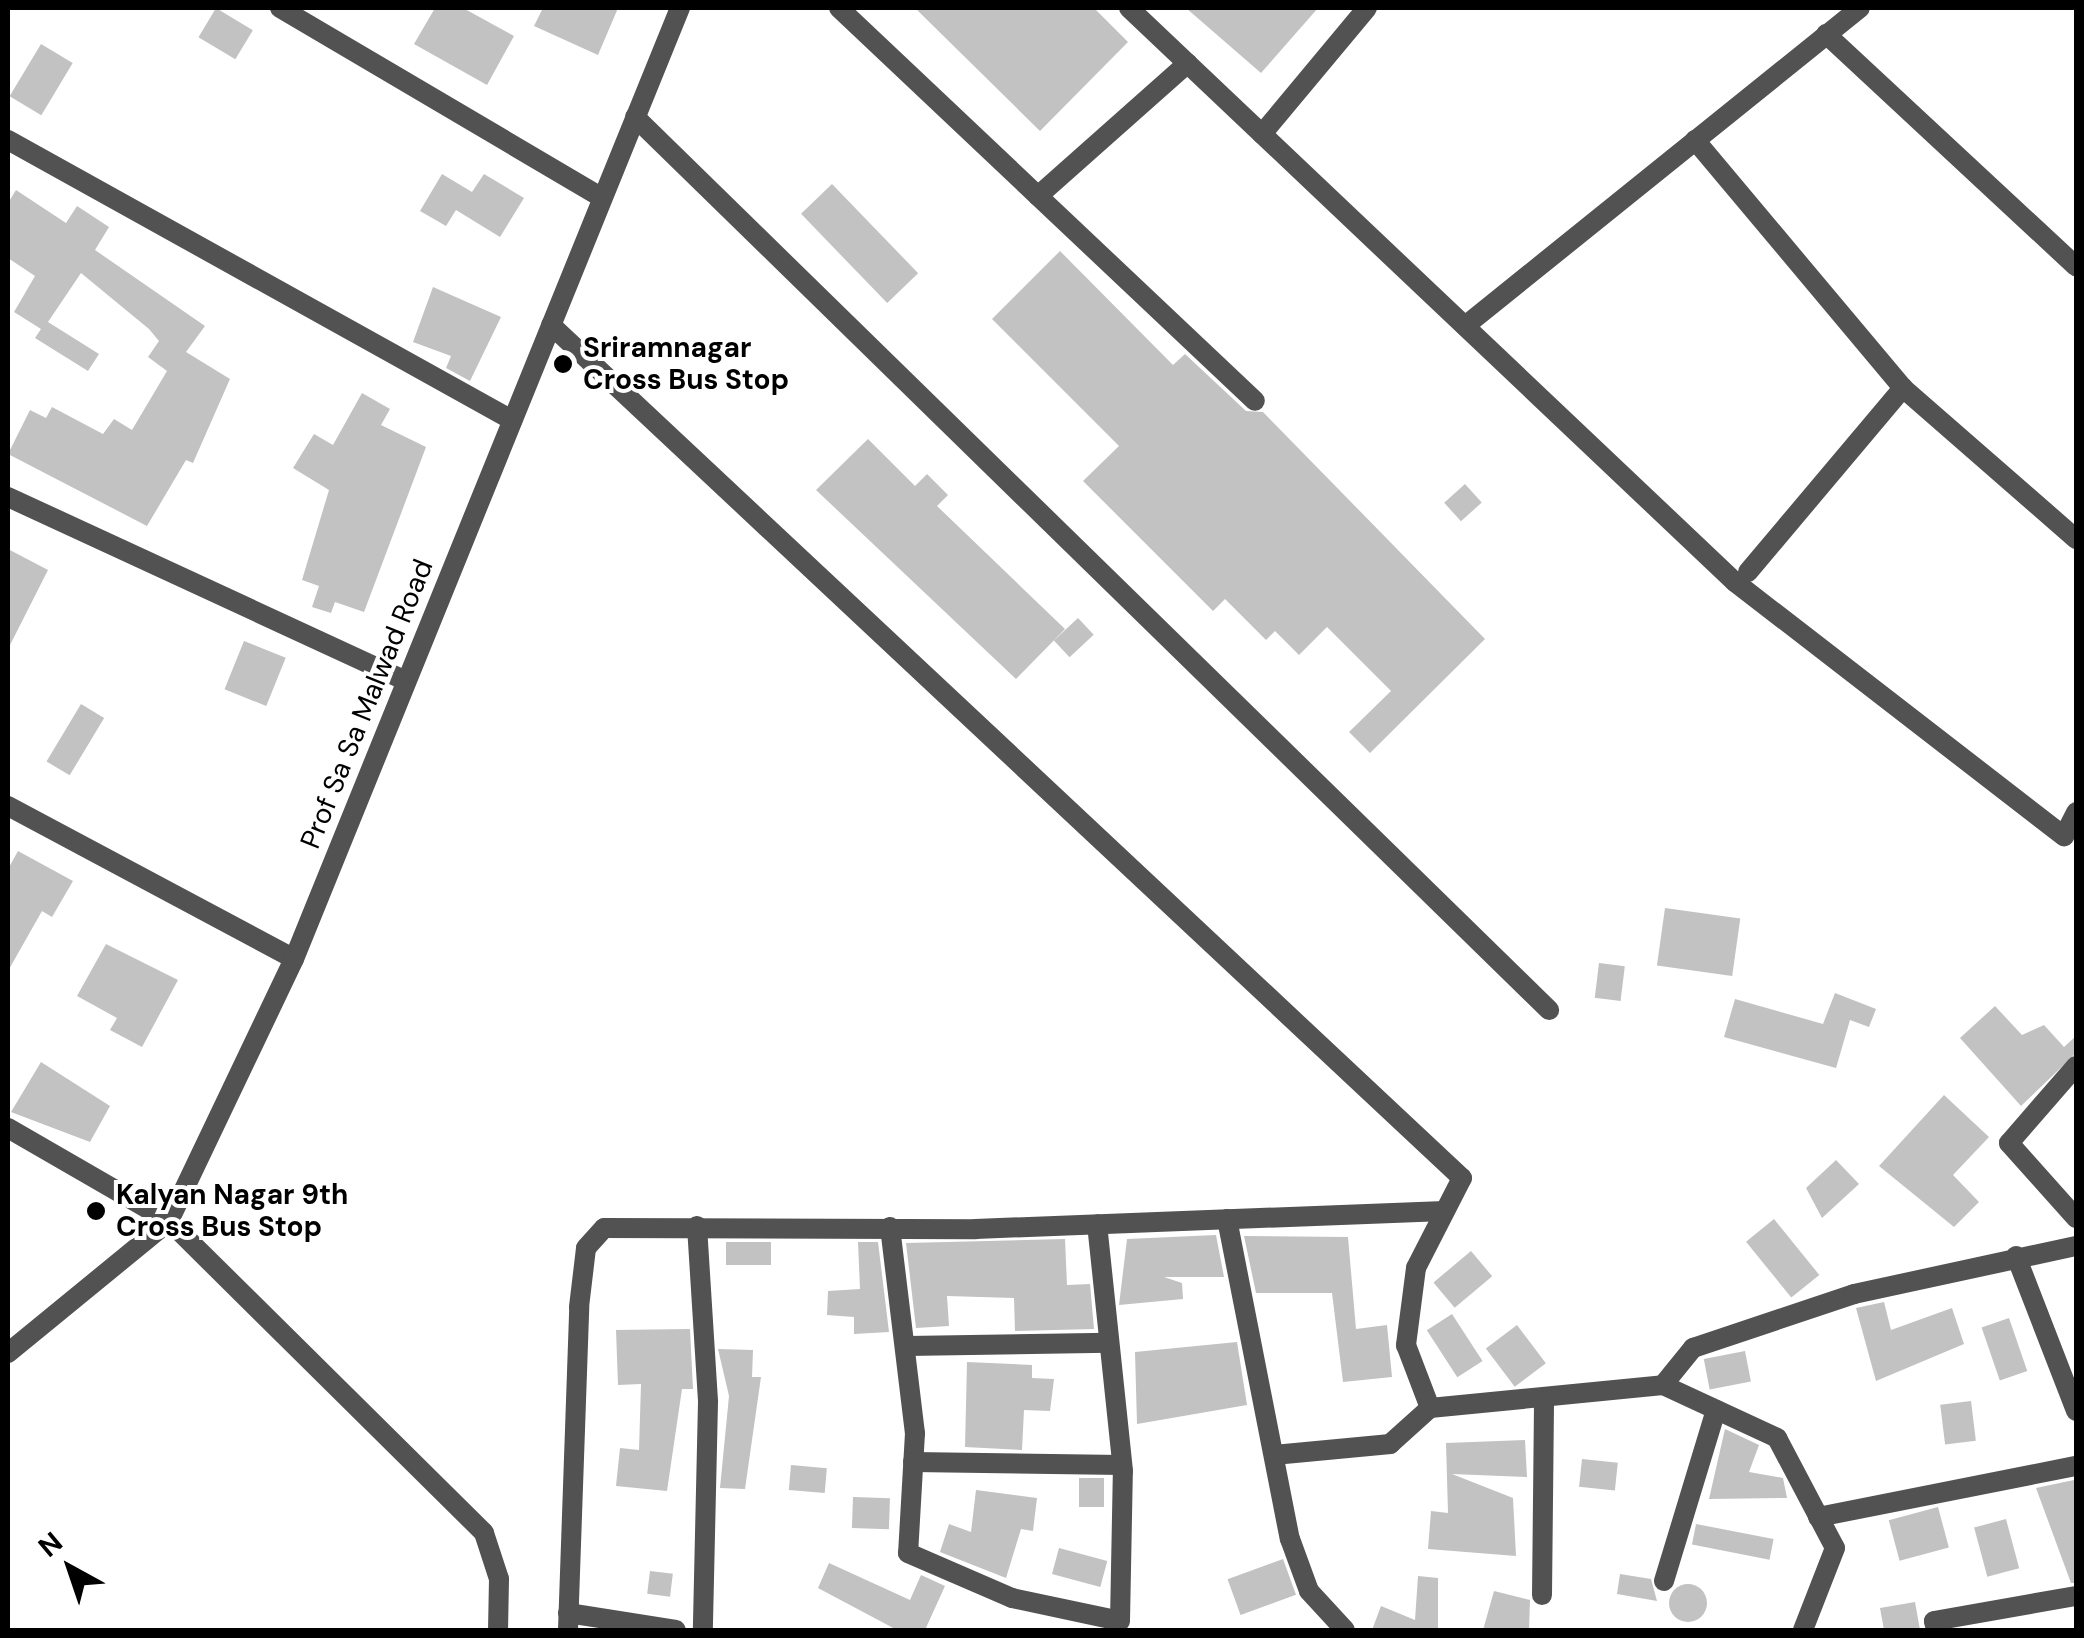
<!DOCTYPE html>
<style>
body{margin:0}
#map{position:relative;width:2084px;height:1638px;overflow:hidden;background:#fff;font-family:"DM Sans",sans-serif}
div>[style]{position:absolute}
.building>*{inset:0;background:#c2c2c2;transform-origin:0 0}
.round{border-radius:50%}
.minor>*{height:20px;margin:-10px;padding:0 10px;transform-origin:10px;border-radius:10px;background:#525252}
.tertiary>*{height:20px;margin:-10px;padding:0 10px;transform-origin:10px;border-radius:10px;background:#525252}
.dots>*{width:28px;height:28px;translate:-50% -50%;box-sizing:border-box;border:5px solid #fff;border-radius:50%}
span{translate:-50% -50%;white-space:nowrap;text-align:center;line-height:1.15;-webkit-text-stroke:8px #fff;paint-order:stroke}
.poi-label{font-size:28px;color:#000;font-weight:700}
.left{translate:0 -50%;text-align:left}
.street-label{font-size:28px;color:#000}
.frame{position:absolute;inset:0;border:10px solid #000;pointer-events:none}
.north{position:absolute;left:20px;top:1518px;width:100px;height:100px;-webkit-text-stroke:8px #fff;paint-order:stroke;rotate:320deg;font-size:28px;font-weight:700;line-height:40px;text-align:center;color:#000}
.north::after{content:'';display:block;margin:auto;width:35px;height:45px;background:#000;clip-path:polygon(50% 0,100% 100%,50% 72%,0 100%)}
</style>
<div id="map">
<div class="building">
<div style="left:216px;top:8px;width:43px;height:34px;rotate:31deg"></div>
<div style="clip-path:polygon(435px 8px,463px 8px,514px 36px,487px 85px,414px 44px)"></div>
<div style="clip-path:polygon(543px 8px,618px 8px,598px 55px,534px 26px)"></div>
<div style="clip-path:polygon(915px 8px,1094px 8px,1128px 42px,1040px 131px)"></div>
<div style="clip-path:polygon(1186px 8px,1318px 8px,1261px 73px)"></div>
<div style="left:41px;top:44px;width:37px;height:61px;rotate:31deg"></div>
<div style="clip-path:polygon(442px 174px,472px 192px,484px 174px,524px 198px,500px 237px,456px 210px,446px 226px,420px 211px)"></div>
<div style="left:832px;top:184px;width:124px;height:43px;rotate:46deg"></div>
<div style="clip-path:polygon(16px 190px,66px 223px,77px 206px,109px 227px,95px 250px,205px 326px,186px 352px,230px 379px,193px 463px,186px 460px,147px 526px,8px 454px,30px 410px,46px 418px,52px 407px,103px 434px,114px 419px,132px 430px,167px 371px,148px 357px,159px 341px,149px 329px,81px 273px,48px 322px,99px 354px,88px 371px,35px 338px,41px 329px,14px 312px,35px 276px,8px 258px,8px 203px)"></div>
<div style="clip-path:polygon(1060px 251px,1173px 365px,1185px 354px,1246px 411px,1263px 412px,1485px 639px,1370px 753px,1349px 732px,1391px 691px,1327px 627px,1299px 655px,1275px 631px,1266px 640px,1225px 599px,1213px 611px,1083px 481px,1119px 446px,992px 319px)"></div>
<div style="clip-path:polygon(433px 287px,501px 317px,470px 381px,446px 368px,451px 356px,413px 342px)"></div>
<div style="clip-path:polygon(362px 393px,390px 409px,381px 425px,426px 447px,364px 612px,335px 602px,331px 613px,312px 607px,319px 586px,302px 580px,329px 490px,293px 468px,314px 434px,333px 445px)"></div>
<div style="clip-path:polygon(868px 439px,915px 486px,927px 474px,948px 495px,937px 506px,1065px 629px,1016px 679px,816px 490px)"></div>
<div style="left:1465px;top:484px;width:25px;height:28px;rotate:48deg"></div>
<div style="clip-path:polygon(8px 549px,48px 570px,8px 649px)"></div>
<div style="left:1078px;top:618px;width:23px;height:33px;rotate:47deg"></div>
<div style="left:244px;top:641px;width:45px;height:52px;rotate:22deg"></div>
<div style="left:81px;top:704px;width:27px;height:67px;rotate:31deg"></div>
<div style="clip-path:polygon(18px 851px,73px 881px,52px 917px,42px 911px,8px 971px,8px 869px)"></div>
<div style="left:1665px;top:908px;width:76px;height:58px;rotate:8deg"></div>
<div style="clip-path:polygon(106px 944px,178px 980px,142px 1047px,110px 1030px,117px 1018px,77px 996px)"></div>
<div style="left:1599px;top:963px;width:26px;height:35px;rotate:7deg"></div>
<div style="clip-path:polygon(1835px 993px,1876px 1009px,1869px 1027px,1850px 1020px,1836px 1068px,1724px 1037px,1735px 999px,1823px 1024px)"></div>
<div style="clip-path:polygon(1995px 1006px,2022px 1035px,2044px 1025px,2064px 1047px,2076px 1036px,2076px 1053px,2021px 1106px,1960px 1038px)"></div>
<div style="clip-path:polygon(41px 1062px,110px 1106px,90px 1142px,11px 1112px)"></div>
<div style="clip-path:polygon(1944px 1095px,1989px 1137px,1953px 1175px,1979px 1202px,1954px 1227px,1879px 1166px)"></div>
<div style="clip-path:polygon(1836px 1160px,1859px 1184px,1822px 1218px,1806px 1188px)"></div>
<div style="left:1774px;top:1219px;width:72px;height:36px;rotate:51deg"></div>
<div style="clip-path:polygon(1216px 1235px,1224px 1277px,1164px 1277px,1182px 1283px,1183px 1299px,1119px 1305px,1127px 1239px)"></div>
<div style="clip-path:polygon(1244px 1236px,1348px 1237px,1356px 1329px,1387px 1325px,1392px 1377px,1343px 1382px,1332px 1293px,1256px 1293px)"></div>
<div style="clip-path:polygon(1065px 1239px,1067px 1285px,1090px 1284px,1094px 1329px,1015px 1331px,1014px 1298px,947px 1296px,949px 1326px,916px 1328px,906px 1243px)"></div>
<div style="left:726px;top:1242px;width:45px;height:23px"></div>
<div style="clip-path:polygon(858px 1242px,878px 1242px,889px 1332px,854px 1334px,854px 1317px,827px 1315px,828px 1291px,860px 1289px)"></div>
<div style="left:1471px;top:1251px;width:33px;height:49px;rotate:50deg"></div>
<div style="clip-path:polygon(1884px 1302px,1891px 1330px,1952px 1308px,1964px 1344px,1876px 1381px,1856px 1308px)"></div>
<div style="left:1452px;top:1314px;width:56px;height:30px;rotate:57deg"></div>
<div style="left:2009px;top:1318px;width:56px;height:29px;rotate:71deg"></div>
<div style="left:1517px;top:1325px;width:48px;height:39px;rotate:53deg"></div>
<div style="clip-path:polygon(690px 1329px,693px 1389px,682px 1389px,667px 1491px,616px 1486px,620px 1448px,639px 1450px,641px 1384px,618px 1385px,616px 1330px)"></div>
<div style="clip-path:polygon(1237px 1342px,1247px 1405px,1137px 1424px,1135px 1352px)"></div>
<div style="clip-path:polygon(718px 1349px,753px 1350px,752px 1377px,761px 1377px,745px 1489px,720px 1488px,729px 1396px)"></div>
<div style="left:1745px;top:1351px;width:31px;height:42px;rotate:79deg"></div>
<div style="clip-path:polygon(967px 1362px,1032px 1365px,1032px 1378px,1054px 1379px,1050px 1411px,1024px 1410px,1022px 1450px,965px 1447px)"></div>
<div style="left:1971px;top:1401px;width:40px;height:31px;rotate:83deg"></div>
<div style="clip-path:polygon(1725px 1429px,1759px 1445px,1749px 1472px,1783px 1478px,1787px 1498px,1709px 1499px)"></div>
<div style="clip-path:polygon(1525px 1440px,1527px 1477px,1452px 1474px,1513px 1498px,1516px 1556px,1428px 1549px,1431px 1511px,1448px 1513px,1446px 1443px)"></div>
<div style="left:1582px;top:1459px;width:36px;height:28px;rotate:6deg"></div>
<div style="left:791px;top:1465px;width:36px;height:25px;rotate:5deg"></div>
<div style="left:1079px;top:1478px;width:25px;height:29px"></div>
<div style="clip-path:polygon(2074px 1480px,2076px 1583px,2071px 1583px,2036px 1488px)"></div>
<div style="clip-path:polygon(976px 1490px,1037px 1498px,1033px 1531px,1021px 1529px,1006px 1578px,940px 1552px,949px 1524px,971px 1532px)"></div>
<div style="left:853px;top:1497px;width:37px;height:31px;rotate:2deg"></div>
<div style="left:1938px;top:1507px;width:42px;height:51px;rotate:75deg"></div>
<div style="left:2006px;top:1519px;width:51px;height:33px;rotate:75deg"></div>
<div style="left:1696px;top:1524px;width:79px;height:21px;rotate:11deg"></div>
<div style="left:1059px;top:1548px;width:50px;height:27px;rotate:15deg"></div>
<div style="left:1283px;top:1559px;width:38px;height:59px;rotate:70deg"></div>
<div style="clip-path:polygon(829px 1563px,910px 1600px,921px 1575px,945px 1586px,925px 1630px,897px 1630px,818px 1588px)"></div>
<div style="left:650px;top:1571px;width:23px;height:23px;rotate:7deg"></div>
<div style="clip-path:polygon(1620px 1574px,1651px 1579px,1657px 1601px,1617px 1594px)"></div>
<div style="clip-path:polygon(1418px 1576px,1438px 1578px,1438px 1630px,1372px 1630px,1381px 1606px,1415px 1620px)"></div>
<div class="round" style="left:1669px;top:1584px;width:38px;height:38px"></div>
<div style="clip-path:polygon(1494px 1591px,1530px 1600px,1529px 1630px,1483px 1630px)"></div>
<div style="clip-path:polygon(1915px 1602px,1920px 1630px,1884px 1630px,1880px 1608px)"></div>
</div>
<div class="minor">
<div style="left:280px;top:8px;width:374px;rotate:30.5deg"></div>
<div style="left:839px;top:8px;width:572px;rotate:43.37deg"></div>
<div style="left:1129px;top:8px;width:835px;rotate:43.45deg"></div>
<div style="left:1735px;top:582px;width:416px;rotate:37.7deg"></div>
<div style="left:2064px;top:836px;width:27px;rotate:-63deg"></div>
<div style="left:1826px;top:34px;width:341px;rotate:42.9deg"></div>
<div style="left:635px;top:117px;width:1278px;rotate:44.33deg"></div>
<div style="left:1262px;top:134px;width:164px;rotate:-50.2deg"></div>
<div style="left:8px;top:140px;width:577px;rotate:29.05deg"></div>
<div style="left:1695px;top:140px;width:324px;rotate:50deg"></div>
<div style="left:1903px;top:388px;width:230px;rotate:41.1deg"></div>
<div style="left:1038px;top:196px;width:200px;rotate:-41.6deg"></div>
<div style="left:551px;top:325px;width:1248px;rotate:43.12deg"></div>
<div style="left:1462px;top:1178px;width:101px;rotate:117.1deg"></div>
<div style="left:1416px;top:1268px;width:78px;rotate:97.4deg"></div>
<div style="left:1406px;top:1345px;width:67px;rotate:69.1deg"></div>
<div style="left:1430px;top:1408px;width:234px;rotate:-5.6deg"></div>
<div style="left:1663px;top:1385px;width:126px;rotate:24.9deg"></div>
<div style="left:1777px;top:1438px;width:124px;rotate:62.2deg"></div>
<div style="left:1835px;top:1548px;width:88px;rotate:111.3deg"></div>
<div style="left:1465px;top:326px;width:507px;rotate:-38.84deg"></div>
<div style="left:8px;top:497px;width:438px;rotate:24.8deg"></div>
<div style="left:1748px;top:572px;width:241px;rotate:-49.9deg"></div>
<div style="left:8px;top:806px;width:324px;rotate:28.1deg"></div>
<div style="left:2076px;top:1066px;width:102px;rotate:131deg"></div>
<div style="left:2009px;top:1143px;width:101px;rotate:48.2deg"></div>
<div style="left:8px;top:1128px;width:186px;rotate:30deg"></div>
<div style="left:169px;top:1221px;width:443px;rotate:44.7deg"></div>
<div style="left:484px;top:1533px;width:48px;rotate:71.9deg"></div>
<div style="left:499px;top:1579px;width:51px;rotate:91.1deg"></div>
<div style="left:1227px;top:1219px;width:326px;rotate:78.9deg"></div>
<div style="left:1290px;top:1539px;width:55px;rotate:69.9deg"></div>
<div style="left:1309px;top:1591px;width:53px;rotate:47.3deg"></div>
<div style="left:697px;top:1226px;width:176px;rotate:86.4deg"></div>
<div style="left:708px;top:1402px;width:228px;rotate:91.3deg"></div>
<div style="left:890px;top:1227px;width:208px;rotate:83.1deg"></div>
<div style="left:915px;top:1433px;width:120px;rotate:93.3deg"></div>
<div style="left:908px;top:1553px;width:113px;rotate:23.4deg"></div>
<div style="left:1012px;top:1598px;width:110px;rotate:12deg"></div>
<div style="left:1120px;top:1621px;width:150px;rotate:-88.9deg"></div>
<div style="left:1123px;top:1471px;width:248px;rotate:-96deg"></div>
<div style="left:2016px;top:1256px;width:166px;rotate:68.8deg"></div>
<div style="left:907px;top:1346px;width:202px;rotate:-0.9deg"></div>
<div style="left:1663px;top:1385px;width:48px;rotate:-51deg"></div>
<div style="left:1693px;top:1348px;width:170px;rotate:-18.5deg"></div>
<div style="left:1854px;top:1294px;width:227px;rotate:-12.2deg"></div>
<div style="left:1274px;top:1455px;width:117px;rotate:-5.4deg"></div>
<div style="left:1390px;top:1444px;width:54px;rotate:-42deg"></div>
<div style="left:913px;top:1462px;width:209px;rotate:0.8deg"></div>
<div style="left:1818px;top:1517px;width:263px;rotate:-11.2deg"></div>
<div style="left:1664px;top:1581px;width:179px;rotate:-73.1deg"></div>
<div style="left:1542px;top:1595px;width:197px;rotate:-89.4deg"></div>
<div style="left:568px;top:1613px;width:109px;rotate:8.9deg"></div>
<div style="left:568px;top:1630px;width:323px;rotate:-88deg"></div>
<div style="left:579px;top:1307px;width:59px;rotate:-83.2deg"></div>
<div style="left:586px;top:1248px;width:27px;rotate:-48deg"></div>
<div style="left:604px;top:1228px;width:371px;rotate:0.2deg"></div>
<div style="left:975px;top:1229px;width:470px;rotate:-2.2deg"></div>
<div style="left:1936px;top:1630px;width:9px;rotate:-103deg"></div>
<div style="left:1934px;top:1621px;width:144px;rotate:-10deg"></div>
</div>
<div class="tertiary">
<div style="left:8px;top:1353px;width:208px;rotate:-39.3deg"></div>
<div style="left:169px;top:1221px;width:290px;rotate:-64.5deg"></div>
<div style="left:294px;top:959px;width:1026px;rotate:-67.91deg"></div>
</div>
<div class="dots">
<div style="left:563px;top:364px;background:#000"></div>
<div style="left:96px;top:1211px;background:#000"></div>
</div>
<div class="poi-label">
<span class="left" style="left:583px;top:364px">Sriramnagar<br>Cross Bus Stop</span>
<span class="left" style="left:116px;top:1211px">Kalyan Nagar 9th<br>Cross Bus Stop</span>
</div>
<div class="street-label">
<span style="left:367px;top:704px;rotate:-68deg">Prof Sa Sa Malwad Road</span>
</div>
<div class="frame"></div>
<div class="north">N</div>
</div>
